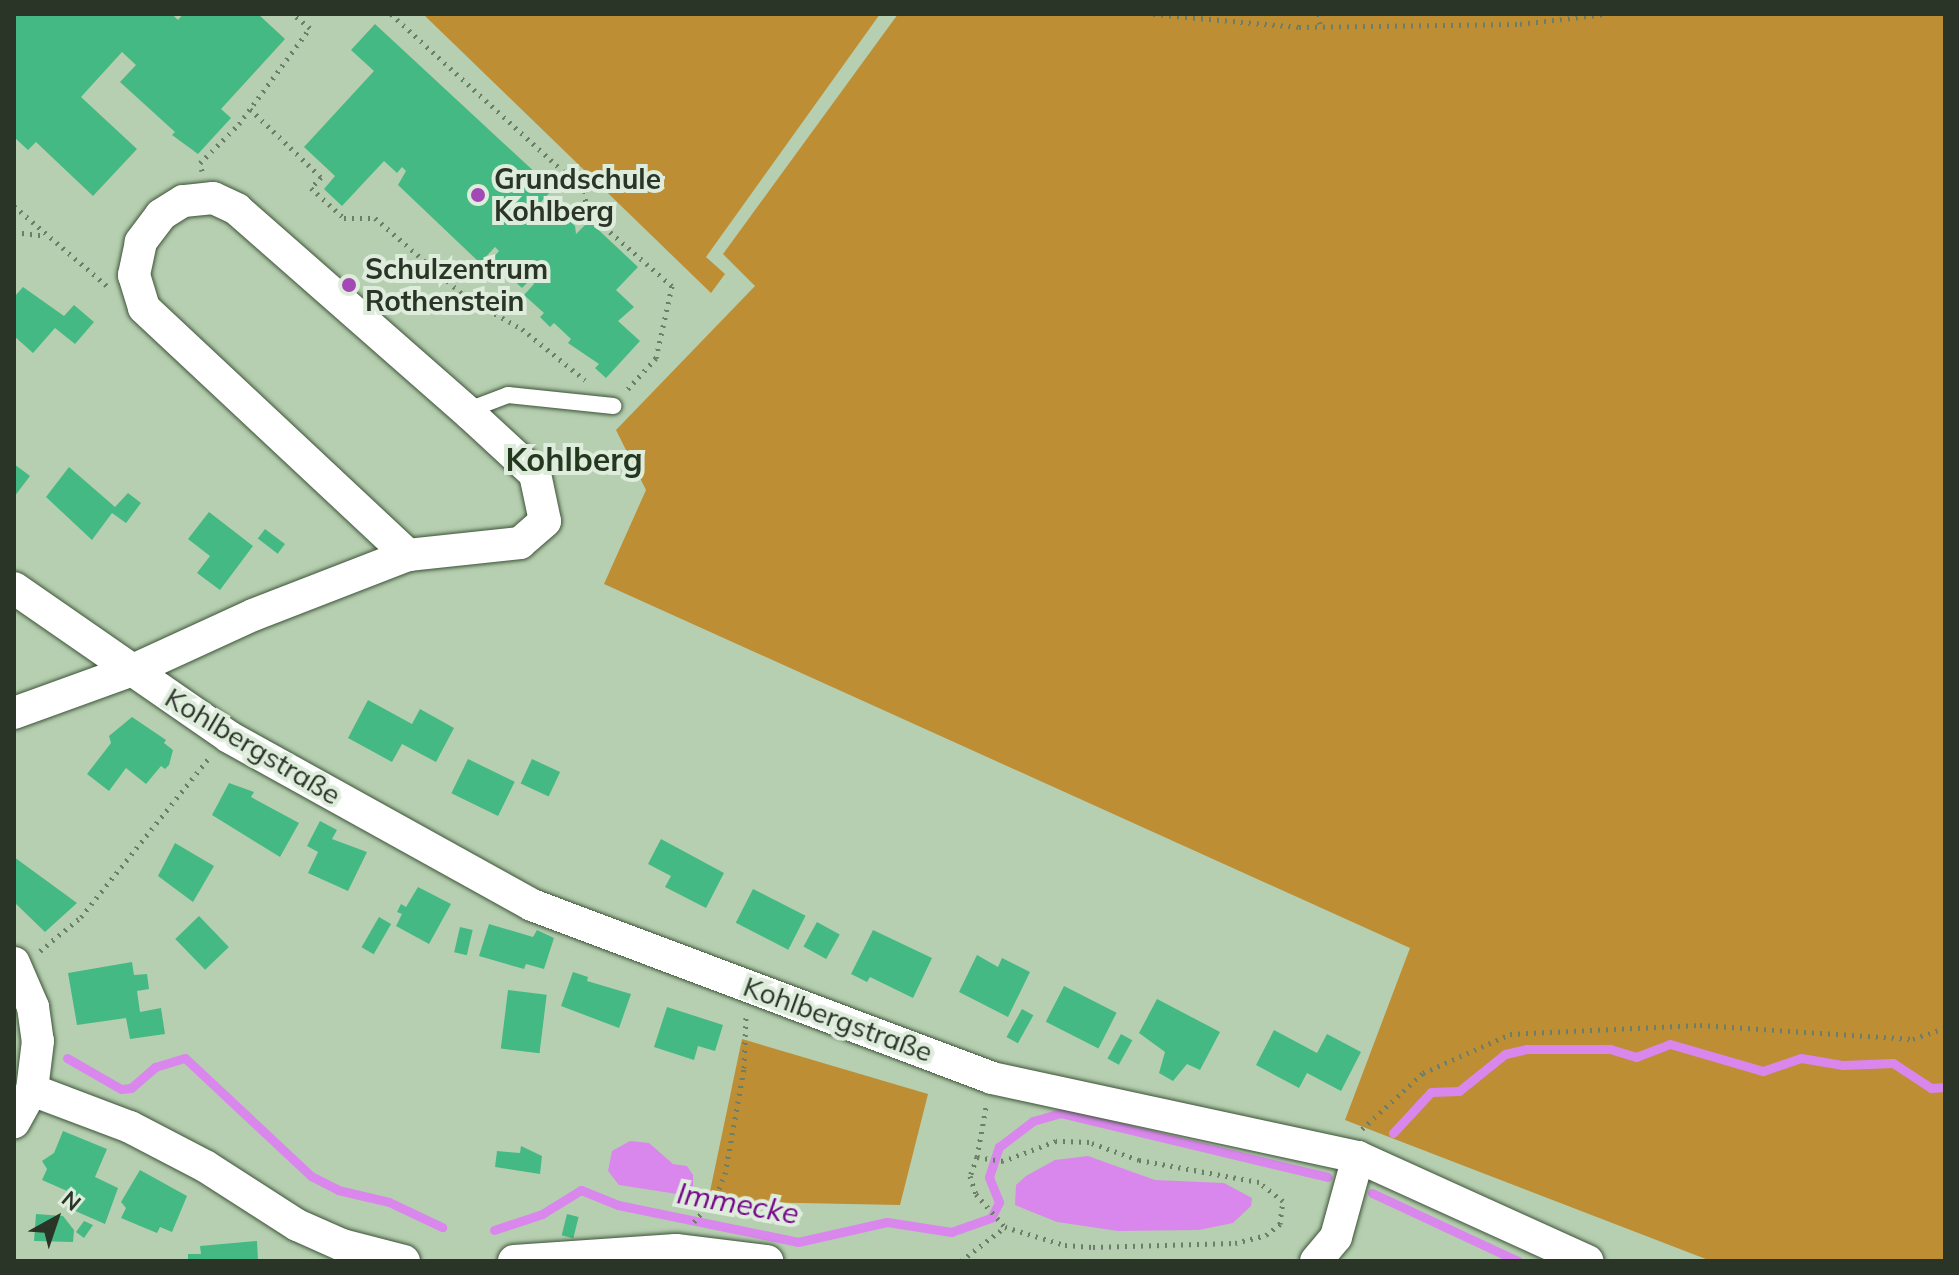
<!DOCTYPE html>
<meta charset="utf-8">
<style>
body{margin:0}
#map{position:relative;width:1959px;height:1275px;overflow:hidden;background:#b6cfb0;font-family:Mulish,sans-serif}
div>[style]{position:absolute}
.green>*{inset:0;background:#bd8e34}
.water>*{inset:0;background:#d987ec}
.stream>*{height:9px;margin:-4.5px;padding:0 4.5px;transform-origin:4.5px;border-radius:4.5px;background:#d987ec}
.building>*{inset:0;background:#45b984;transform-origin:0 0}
.path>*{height:5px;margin-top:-2.5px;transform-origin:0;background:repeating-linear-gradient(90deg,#6c7e68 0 2px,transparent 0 8px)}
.roads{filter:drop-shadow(0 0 2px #3d5338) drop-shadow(0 0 2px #3d5338)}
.service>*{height:16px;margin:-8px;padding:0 8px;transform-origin:8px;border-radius:8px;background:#fff}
.minor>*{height:32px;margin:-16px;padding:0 16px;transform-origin:16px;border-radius:16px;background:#fff}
.dots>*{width:22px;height:22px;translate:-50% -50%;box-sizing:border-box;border:4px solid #deecdc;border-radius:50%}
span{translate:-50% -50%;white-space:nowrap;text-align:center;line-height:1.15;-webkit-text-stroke:8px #deecdc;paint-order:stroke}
.poi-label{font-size:28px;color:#2a3528;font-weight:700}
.left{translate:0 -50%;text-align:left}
.street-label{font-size:28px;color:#2a3528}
.water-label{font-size:30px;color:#76088a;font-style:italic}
.quarter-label{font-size:32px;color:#23381f;font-weight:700}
.frame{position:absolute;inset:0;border:16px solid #2a3528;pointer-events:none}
.north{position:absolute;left:16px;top:1179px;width:80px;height:80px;-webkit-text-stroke:6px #deecdc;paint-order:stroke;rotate:40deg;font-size:22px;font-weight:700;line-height:32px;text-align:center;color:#2a3528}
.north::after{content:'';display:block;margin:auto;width:28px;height:36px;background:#2a3528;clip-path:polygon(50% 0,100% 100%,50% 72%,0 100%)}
</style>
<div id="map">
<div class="green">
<div style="clip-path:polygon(423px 14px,880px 14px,706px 257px,725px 274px,711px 293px)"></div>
<div style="clip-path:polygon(898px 14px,1945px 14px,1945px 1261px,1711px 1261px,1345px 1120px,1410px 948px,604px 584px,646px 490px,616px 430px,755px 286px,723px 254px)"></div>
<div style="clip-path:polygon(742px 1039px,928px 1094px,900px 1205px,708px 1201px)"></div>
</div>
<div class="water">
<div style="clip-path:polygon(630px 1141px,649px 1143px,673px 1164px,687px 1166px,693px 1175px,693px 1188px,677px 1194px,619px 1185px,608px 1171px,612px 1151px)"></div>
<div style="clip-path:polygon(1088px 1156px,1155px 1180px,1224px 1183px,1252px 1198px,1251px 1206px,1233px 1223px,1199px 1230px,1118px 1231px,1057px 1222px,1015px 1205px,1016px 1185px,1026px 1176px,1055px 1160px)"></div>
</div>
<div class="stream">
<div style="left:67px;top:1058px;width:62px;rotate:29.9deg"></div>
<div style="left:121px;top:1089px;width:10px;rotate:-6deg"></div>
<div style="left:131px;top:1088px;width:32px;rotate:-41deg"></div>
<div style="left:155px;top:1067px;width:31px;rotate:-17deg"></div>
<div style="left:185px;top:1058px;width:173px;rotate:43.1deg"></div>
<div style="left:311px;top:1176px;width:30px;rotate:27deg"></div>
<div style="left:338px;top:1190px;width:52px;rotate:13.2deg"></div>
<div style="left:389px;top:1202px;width:59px;rotate:25.3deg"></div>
<div style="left:1393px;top:1133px;width:56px;rotate:-47.2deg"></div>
<div style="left:1431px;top:1092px;width:28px;rotate:-2deg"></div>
<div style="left:1459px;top:1091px;width:59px;rotate:-38.8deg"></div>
<div style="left:1505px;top:1054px;width:22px;rotate:-13deg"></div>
<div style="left:1526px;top:1049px;width:84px"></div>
<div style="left:1610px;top:1049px;width:27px;rotate:17deg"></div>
<div style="left:1636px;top:1057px;width:36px;rotate:-21deg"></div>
<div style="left:1670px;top:1044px;width:97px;rotate:16.2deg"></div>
<div style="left:1763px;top:1071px;width:40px;rotate:-18.9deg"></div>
<div style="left:1801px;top:1058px;width:43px;rotate:9.5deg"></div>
<div style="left:1843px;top:1065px;width:50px;rotate:-2.3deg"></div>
<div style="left:1893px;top:1063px;width:45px;rotate:33.3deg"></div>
<div style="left:1931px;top:1088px;width:14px;rotate:-4deg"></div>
<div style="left:1372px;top:1193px;width:161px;rotate:25deg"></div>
<div style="left:494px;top:1230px;width:51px;rotate:-18.4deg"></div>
<div style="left:542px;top:1214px;width:46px;rotate:-31.6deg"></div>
<div style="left:581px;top:1190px;width:40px;rotate:22deg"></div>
<div style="left:618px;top:1205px;width:184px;rotate:11.6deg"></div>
<div style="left:798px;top:1242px;width:91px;rotate:-12.7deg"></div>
<div style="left:887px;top:1222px;width:65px;rotate:8.9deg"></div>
<div style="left:951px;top:1232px;width:42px;rotate:-19.3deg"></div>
<div style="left:991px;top:1218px;width:18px;rotate:-63deg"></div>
<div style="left:999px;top:1202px;width:27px;rotate:-112deg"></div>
<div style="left:989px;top:1177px;width:32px;rotate:-72deg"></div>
<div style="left:999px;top:1147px;width:43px;rotate:-37.4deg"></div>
<div style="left:1033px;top:1121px;width:29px;rotate:-16deg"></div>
<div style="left:1061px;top:1113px;width:274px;rotate:13.5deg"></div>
</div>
<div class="building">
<div style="clip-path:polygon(14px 14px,172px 14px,178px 20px,183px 14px,258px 14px,285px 39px,221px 109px,231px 118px,198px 154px,172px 135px,175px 132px,120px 82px,136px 65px,122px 52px,81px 97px,137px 149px,93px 196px,36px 142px,28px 150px,14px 137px)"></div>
<div style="clip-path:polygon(375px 24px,553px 189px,541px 202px,546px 206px,549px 202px,575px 226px,576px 234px,589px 221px,638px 267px,616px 290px,634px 307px,618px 321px,640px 341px,606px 378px,595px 368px,599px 364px,568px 343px,571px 339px,554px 323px,550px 327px,540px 317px,544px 313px,524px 295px,534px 284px,530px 280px,522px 288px,491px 260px,499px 251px,495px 247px,480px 263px,398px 185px,406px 171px,402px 167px,397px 173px,384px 161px,342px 206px,324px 189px,335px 176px,304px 147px,374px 71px,351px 50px)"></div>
<div style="clip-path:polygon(23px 287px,64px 316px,74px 305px,94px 322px,75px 344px,55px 328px,33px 353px,14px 336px,14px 297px)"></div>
<div style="clip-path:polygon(14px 464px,30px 476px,14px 497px)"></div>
<div style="clip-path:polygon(69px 467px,115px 507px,128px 493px,141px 503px,126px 523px,112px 513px,92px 540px,46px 497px)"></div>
<div style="clip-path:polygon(209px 512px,253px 546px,220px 590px,197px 573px,210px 556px,188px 539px)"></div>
<div style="left:265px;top:529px;width:25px;height:12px;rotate:37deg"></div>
<div style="clip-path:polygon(368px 700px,412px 724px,420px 709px,454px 728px,436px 762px,402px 744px,392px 762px,348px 738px)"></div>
<div style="clip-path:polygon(132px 717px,166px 740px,164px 743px,173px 750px,169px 765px,165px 769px,161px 766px,146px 784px,126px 768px,109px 791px,87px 774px,111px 743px,109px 736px)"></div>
<div style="left:468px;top:759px;width:52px;height:38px;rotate:26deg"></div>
<div style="left:532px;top:759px;width:31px;height:27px;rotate:25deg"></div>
<div style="clip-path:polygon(229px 783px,254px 792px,251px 797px,299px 823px,280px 857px,212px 815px)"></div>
<div style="clip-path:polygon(320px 821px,337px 830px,332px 839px,367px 852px,348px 891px,308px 873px,318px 852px,307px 846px)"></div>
<div style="clip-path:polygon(661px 839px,724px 873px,706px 908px,665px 887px,671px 876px,648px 864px)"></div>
<div style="clip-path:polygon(175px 843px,214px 866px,193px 902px,158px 876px)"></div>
<div style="clip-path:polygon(14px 857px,77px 903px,45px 932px,14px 902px)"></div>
<div style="clip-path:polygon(418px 887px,451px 904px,429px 944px,396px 926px,402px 914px,397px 912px,401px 904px,406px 907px)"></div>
<div style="left:753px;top:889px;width:59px;height:38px;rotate:27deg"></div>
<div style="left:199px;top:916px;width:43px;height:33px;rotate:46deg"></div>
<div style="left:379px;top:917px;width:14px;height:35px;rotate:30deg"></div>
<div style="left:817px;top:922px;width:26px;height:28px;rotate:29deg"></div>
<div style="clip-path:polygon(489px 924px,533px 937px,537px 930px,554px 938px,544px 969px,526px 964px,524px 969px,479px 956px)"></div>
<div style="left:460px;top:927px;width:13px;height:26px;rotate:13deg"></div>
<div style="clip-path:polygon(873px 930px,932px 958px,913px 998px,870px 977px,867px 982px,851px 974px)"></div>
<div style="clip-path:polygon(977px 955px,998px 967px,1002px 958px,1030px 972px,1008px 1017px,959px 992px)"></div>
<div style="clip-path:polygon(132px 962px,134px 975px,147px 974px,149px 989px,137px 991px,140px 1012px,161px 1008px,165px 1034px,130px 1039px,126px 1018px,77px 1025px,68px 973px)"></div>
<div style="clip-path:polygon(573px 972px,588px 977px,587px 981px,631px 994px,619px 1028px,561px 1006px)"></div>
<div style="left:1064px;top:986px;width:59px;height:40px;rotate:27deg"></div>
<div style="left:508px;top:990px;width:39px;height:59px;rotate:7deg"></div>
<div style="clip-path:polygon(1157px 999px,1220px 1032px,1200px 1070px,1187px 1064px,1173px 1081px,1159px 1073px,1165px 1052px,1139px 1033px)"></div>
<div style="clip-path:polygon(667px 1007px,723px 1025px,715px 1051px,698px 1046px,694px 1060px,654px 1047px)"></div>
<div style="left:1022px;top:1009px;width:13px;height:32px;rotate:29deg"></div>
<div style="clip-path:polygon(1274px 1030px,1317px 1053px,1327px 1034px,1361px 1052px,1341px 1091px,1307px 1073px,1299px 1088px,1256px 1065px)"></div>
<div style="left:1121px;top:1034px;width:13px;height:28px;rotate:29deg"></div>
<div style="clip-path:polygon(63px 1131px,107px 1149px,95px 1177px,118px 1188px,105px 1224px,73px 1210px,70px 1204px,74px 1194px,42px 1180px,47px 1169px,42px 1161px,54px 1153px)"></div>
<div style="clip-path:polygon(521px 1146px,542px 1156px,540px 1174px,495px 1167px,497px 1151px,520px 1153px)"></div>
<div style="clip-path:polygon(140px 1170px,187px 1196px,172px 1232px,160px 1227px,157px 1233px,121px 1218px,126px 1208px,121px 1202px)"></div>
<div style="clip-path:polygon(36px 1214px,63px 1216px,74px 1230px,73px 1242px,34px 1241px)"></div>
<div style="left:567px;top:1214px;width:12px;height:22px;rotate:14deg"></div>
<div style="clip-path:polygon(84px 1221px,93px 1225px,84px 1238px,76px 1232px)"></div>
<div style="clip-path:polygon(257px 1241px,258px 1261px,188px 1261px,188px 1254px,201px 1254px,200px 1246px)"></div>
</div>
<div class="path">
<div style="left:391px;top:14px;width:263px;rotate:42.4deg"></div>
<div style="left:585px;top:191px;width:20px;rotate:87deg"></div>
<div style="left:586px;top:211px;width:114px;rotate:41.1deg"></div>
<div style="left:672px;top:286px;width:74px;rotate:102.5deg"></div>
<div style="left:656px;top:358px;width:45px;rotate:132.3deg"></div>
<div style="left:1153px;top:14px;width:147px;rotate:5.1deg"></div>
<div style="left:1299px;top:27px;width:221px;rotate:-0.8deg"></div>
<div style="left:1520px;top:24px;width:86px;rotate:-6.7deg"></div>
<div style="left:1319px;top:14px;width:12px;rotate:85deg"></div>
<div style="left:250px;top:109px;width:98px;rotate:43.8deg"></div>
<div style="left:321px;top:177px;width:15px;rotate:132deg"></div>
<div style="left:311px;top:188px;width:45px;rotate:42.3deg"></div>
<div style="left:344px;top:218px;width:31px"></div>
<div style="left:375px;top:218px;width:122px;rotate:41deg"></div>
<div style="left:467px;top:298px;width:63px;rotate:29.4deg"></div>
<div style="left:522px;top:329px;width:81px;rotate:39deg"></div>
<div style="left:202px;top:171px;width:8px;rotate:-104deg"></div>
<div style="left:200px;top:163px;width:55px;rotate:-45deg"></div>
<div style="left:239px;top:124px;width:119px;rotate:-53.5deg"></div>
<div style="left:310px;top:28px;width:22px;rotate:-141deg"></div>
<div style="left:14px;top:206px;width:123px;rotate:40.7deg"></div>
<div style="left:14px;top:232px;width:31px;rotate:7deg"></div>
<div style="left:40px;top:951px;width:53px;rotate:-39.7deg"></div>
<div style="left:81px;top:917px;width:204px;rotate:-51.2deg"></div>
<div style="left:1362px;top:1129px;width:83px;rotate:-42.6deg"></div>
<div style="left:1423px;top:1073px;width:95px;rotate:-24.1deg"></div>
<div style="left:1510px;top:1034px;width:190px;rotate:-2.7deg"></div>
<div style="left:1700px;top:1025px;width:213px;rotate:3.8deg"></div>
<div style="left:1913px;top:1039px;width:34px;rotate:-19deg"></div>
<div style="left:977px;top:1157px;width:20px;rotate:110deg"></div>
<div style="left:970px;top:1176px;width:19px;rotate:72deg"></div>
<div style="left:976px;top:1194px;width:44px;rotate:48.7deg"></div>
<div style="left:694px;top:1222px;width:34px;rotate:-50deg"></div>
<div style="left:716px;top:1196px;width:24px;rotate:-68deg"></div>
<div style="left:725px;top:1174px;width:108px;rotate:-79.8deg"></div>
<div style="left:744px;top:1068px;width:52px;rotate:-87.8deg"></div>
<div style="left:961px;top:1261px;width:56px;rotate:-37.7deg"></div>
<div style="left:1005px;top:1227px;width:63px;rotate:16.7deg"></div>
<div style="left:1065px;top:1245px;width:28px;rotate:4deg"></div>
<div style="left:1093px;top:1247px;width:142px;rotate:-1.6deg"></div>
<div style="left:1235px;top:1243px;width:32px;rotate:-14deg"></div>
<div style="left:1266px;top:1235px;width:18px;rotate:-38deg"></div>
<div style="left:1280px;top:1224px;width:23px;rotate:-83deg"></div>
<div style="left:1283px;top:1201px;width:31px;rotate:-142deg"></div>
<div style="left:1259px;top:1182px;width:122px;rotate:-169.6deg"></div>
<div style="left:1139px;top:1160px;width:53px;rotate:-160.2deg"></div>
<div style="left:1089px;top:1142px;width:33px;rotate:-178deg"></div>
<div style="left:1056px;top:1141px;width:57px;rotate:159.3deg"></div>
<div style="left:1003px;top:1161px;width:26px;rotate:-171deg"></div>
<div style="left:977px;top:1157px;width:51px;rotate:-79.8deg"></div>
</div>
<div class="roads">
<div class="service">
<div style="left:466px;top:411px;width:45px;rotate:-20.9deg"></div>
<div style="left:508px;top:395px;width:106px;rotate:6deg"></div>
</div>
<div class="minor">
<div style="left:14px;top:588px;width:262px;rotate:34.7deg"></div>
<div style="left:229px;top:737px;width:346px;rotate:29deg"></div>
<div style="left:532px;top:905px;width:491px;rotate:20.6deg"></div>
<div style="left:992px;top:1078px;width:374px;rotate:12.2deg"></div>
<div style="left:1358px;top:1157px;width:252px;rotate:24.4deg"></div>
<div style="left:14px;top:713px;width:127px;rotate:-19.9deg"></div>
<div style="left:133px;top:670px;width:132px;rotate:-24.6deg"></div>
<div style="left:253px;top:615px;width:166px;rotate:-21.2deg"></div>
<div style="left:408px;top:555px;width:113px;rotate:-6.1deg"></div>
<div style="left:520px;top:543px;width:33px;rotate:-41deg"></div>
<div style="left:545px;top:521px;width:48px;rotate:-102deg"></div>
<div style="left:535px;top:474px;width:88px;rotate:-137.3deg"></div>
<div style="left:470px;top:414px;width:310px;rotate:-138.7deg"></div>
<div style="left:237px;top:209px;width:26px;rotate:-155deg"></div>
<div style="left:213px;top:198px;width:30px;rotate:174deg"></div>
<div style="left:183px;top:201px;width:26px;rotate:148deg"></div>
<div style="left:161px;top:215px;width:34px;rotate:127deg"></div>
<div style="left:141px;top:242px;width:34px;rotate:102deg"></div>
<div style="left:134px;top:275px;width:34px;rotate:73deg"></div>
<div style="left:144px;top:308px;width:362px;rotate:43.1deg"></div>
<div style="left:14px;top:963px;width:48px;rotate:66.6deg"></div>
<div style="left:33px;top:1007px;width:34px;rotate:82deg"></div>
<div style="left:38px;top:1041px;width:49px;rotate:97deg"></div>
<div style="left:32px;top:1090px;width:37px;rotate:119deg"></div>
<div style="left:32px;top:1090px;width:105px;rotate:20.7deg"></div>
<div style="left:130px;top:1127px;width:85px;rotate:27.5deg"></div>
<div style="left:205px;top:1166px;width:109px;rotate:32.7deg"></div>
<div style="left:297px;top:1225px;width:49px;rotate:24deg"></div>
<div style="left:342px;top:1245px;width:64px;rotate:14.5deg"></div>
<div style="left:514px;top:1261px;width:162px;rotate:-3.9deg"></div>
<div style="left:676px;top:1250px;width:92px;rotate:6.9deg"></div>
<div style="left:1316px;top:1261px;width:31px;rotate:-50deg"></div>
<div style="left:1336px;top:1237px;width:83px;rotate:-74.6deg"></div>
</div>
</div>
<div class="dots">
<div style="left:478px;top:195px;background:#a249b5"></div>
<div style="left:349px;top:285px;background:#a249b5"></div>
</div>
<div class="poi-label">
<span class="left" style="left:494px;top:195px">Grundschule<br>Kohlberg</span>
<span class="left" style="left:365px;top:285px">Schulzentrum<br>Rothenstein</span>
</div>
<div class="street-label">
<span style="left:253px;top:746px;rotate:31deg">Kohlbergstraße</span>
<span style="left:838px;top:1019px;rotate:20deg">Kohlbergstraße</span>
</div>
<div class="water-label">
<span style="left:738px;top:1203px;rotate:10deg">Immecke</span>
</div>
<div class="quarter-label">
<span style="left:574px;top:459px">Kohlberg</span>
</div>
<div class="frame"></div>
<div class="north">N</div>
</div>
